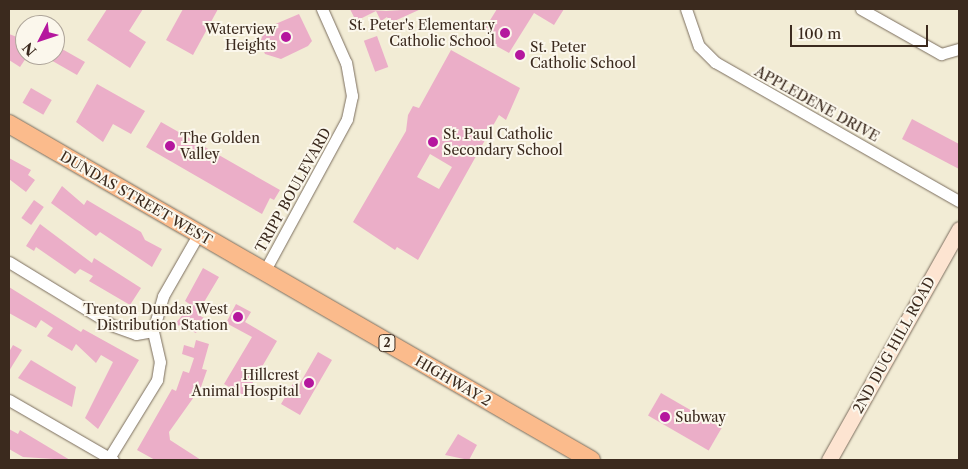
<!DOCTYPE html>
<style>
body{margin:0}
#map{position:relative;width:968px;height:469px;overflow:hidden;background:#f2ecd5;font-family:"Libre Caslon Text",serif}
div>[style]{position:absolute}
.building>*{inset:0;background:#ebaec8;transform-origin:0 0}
.roads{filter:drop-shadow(0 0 1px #7b6e5e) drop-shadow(0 0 1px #7b6e5e)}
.street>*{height:11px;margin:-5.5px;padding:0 5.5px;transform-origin:5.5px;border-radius:5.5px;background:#fff}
.secondary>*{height:15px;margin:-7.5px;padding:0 7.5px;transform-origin:7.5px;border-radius:7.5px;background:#fde4d1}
.primary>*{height:18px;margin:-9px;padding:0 9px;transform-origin:9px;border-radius:9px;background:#fbbb8c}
.dots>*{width:14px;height:14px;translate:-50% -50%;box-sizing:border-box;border:2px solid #fbf7ec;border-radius:50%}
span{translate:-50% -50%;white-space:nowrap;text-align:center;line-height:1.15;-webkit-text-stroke:4px #fbf7ec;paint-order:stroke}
.shield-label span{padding:1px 4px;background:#fbf7ec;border:1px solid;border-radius:4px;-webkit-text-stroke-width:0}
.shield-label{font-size:12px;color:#3b2a1e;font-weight:700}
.poi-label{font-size:14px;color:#3b2a1e}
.right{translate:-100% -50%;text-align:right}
.left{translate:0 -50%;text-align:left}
.street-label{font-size:14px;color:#3b2a1e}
.frame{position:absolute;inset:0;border:10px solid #3b2a1e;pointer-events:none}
.north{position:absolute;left:15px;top:15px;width:50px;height:50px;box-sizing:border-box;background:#fbf7ec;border:1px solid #aea59a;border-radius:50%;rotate:229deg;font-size:14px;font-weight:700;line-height:20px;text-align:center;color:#3b2a1e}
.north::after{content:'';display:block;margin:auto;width:18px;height:22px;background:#b5179e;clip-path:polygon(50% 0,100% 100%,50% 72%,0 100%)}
.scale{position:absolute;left:790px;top:25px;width:138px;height:22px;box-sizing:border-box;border:2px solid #3b2a1e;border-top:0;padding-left:6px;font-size:15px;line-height:18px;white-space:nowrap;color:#3b2a1e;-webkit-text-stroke:4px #fbf7ec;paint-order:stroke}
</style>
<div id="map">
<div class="building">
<div style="clip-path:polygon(107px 9px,143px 9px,129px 31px,146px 42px,130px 68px,87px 40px)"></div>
<div style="clip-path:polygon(183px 9px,218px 9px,193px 55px,166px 40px)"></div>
<div style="clip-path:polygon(350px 9px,386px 11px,421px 9px,390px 23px,387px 17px,381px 21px,376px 11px,356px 21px)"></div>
<div style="clip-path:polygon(497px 9px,564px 9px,554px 25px,534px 13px,509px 53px,491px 43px,495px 36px,484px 30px)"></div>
<div style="clip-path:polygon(299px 14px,312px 41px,308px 46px,281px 59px,265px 54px,260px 42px,266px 28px)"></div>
<div style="clip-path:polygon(9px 34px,25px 40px,28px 55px,20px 67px,9px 60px)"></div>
<div style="left:377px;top:36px;width:33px;height:14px;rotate:70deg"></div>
<div style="clip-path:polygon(55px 45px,85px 62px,77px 75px,42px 55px,55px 55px)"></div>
<div style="clip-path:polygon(evenodd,451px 50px,520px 88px,506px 120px,499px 115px,418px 260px,397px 247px,395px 250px,353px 222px,406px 131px,408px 115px,413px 106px,419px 108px,451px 50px,430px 154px,452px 167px,439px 189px,417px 177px,430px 154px)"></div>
<div style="clip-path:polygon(97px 84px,145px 111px,131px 134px,113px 124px,103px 142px,76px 122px)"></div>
<div style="left:31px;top:88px;width:24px;height:17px;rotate:30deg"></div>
<div style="clip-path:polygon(912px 119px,959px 144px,959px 169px,902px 139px)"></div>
<div style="clip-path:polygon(161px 122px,280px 190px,274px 200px,270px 198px,262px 214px,146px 147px)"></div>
<div style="clip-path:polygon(9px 158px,31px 170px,28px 175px,35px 180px,26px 192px,9px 179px)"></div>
<div style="clip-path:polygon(62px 186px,84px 205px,87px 200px,141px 232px,145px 240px,162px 249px,152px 267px,100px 232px,96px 236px,51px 203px)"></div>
<div style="left:34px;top:200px;width:12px;height:22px;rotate:35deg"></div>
<div style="clip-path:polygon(40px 224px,92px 263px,94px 258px,141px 288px,130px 305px,89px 281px,93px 276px,80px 269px,75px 274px,36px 247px,34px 251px,26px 246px)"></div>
<div style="clip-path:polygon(203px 268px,219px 277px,197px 314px,204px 318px,196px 333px,175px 324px,191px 305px,185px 301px)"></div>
<div style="clip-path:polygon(9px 287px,81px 332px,83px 329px,139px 360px,98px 429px,85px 418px,113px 362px,101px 355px,96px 363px,76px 344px,72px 351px,47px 336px,53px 328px,41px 320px,36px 328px,9px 313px)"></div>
<div style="clip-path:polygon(236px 304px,251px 312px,245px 322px,277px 341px,245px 396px,224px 384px,252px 337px,226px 323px)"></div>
<div style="clip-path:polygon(196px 340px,209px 344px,202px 369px,207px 370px,201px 387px,169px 432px,170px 440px,201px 460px,155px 460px,137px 450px,172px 389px,176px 391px,183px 371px,189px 373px,194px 358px,182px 354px,184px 345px,194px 348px)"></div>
<div style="clip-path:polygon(13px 345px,22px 350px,9px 371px,9px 352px)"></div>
<div style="clip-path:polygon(318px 352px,332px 360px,300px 415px,281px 404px,294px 382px,299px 385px)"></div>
<div style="clip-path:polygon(31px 360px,76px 387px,72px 407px,18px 378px)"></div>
<div style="left:661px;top:393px;width:70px;height:26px;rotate:30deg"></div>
<div style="clip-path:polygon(9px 429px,18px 434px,20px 430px,70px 460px,23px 457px,9px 449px)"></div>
<div style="clip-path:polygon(458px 434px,477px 445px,469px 460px,445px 455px)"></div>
</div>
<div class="roads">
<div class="street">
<div style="left:686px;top:9px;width:39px;rotate:71deg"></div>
<div style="left:699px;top:46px;width:23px;rotate:45deg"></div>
<div style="left:715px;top:62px;width:281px;rotate:29.7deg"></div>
<div style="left:861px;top:9px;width:92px;rotate:29.4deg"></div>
<div style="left:941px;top:54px;width:19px;rotate:-16deg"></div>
<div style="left:9px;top:262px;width:123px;rotate:31.4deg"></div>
<div style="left:114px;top:326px;width:23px;rotate:20deg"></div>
<div style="left:136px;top:334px;width:17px;rotate:-10deg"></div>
<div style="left:264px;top:272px;width:174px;rotate:-61.5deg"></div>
<div style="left:347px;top:119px;width:24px;rotate:-78deg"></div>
<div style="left:352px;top:96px;width:34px;rotate:-100deg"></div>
<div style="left:346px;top:63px;width:59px;rotate:-114deg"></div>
<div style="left:9px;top:400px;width:120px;rotate:30deg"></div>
<div style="left:109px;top:458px;width:92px;rotate:-58.4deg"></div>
<div style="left:157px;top:380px;width:18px;rotate:-81deg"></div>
<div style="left:160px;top:362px;width:32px;rotate:-103deg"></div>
<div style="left:153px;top:331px;width:36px;rotate:-74deg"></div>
<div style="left:163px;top:296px;width:70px;rotate:-60.2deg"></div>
</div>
<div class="secondary">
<div style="left:829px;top:460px;width:265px;rotate:-60.6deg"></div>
</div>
<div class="primary">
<div style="left:9px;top:124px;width:672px;rotate:30deg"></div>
</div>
</div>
<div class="dots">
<div style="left:505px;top:33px;background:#b5179e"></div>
<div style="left:286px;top:37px;background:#b5179e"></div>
<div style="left:520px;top:55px;background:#b5179e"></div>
<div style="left:433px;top:142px;background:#b5179e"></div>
<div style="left:170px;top:146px;background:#b5179e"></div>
<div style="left:238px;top:317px;background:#b5179e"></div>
<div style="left:309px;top:383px;background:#b5179e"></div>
<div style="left:665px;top:417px;background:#b5179e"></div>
</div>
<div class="shield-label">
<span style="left:387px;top:343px">2</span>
</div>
<div class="poi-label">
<span class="right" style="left:495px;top:33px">St. Peter's Elementary<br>Catholic School</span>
<span class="right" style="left:276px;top:37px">Waterview<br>Heights</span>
<span class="left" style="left:530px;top:55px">St. Peter<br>Catholic School</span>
<span class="left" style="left:443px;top:142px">St. Paul Catholic<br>Secondary School</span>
<span class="left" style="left:180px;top:146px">The Golden<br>Valley</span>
<span class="right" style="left:228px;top:317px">Trenton Dundas West<br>Distribution Station</span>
<span class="right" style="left:299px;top:383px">Hillcrest<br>Animal Hospital</span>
<span class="left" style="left:675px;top:417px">Subway</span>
</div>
<div class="street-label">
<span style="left:817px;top:104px;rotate:29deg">APPLEDENE DRIVE</span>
<span style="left:293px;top:190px;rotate:-61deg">TRIPP BOULEVARD</span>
<span style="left:136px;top:198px;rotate:30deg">DUNDAS STREET WEST</span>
<span style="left:894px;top:345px;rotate:-61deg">2ND DUG HILL ROAD</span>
<span style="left:453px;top:381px;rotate:30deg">HIGHWAY 2</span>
</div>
<div class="frame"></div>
<div class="north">N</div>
<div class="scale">100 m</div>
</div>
